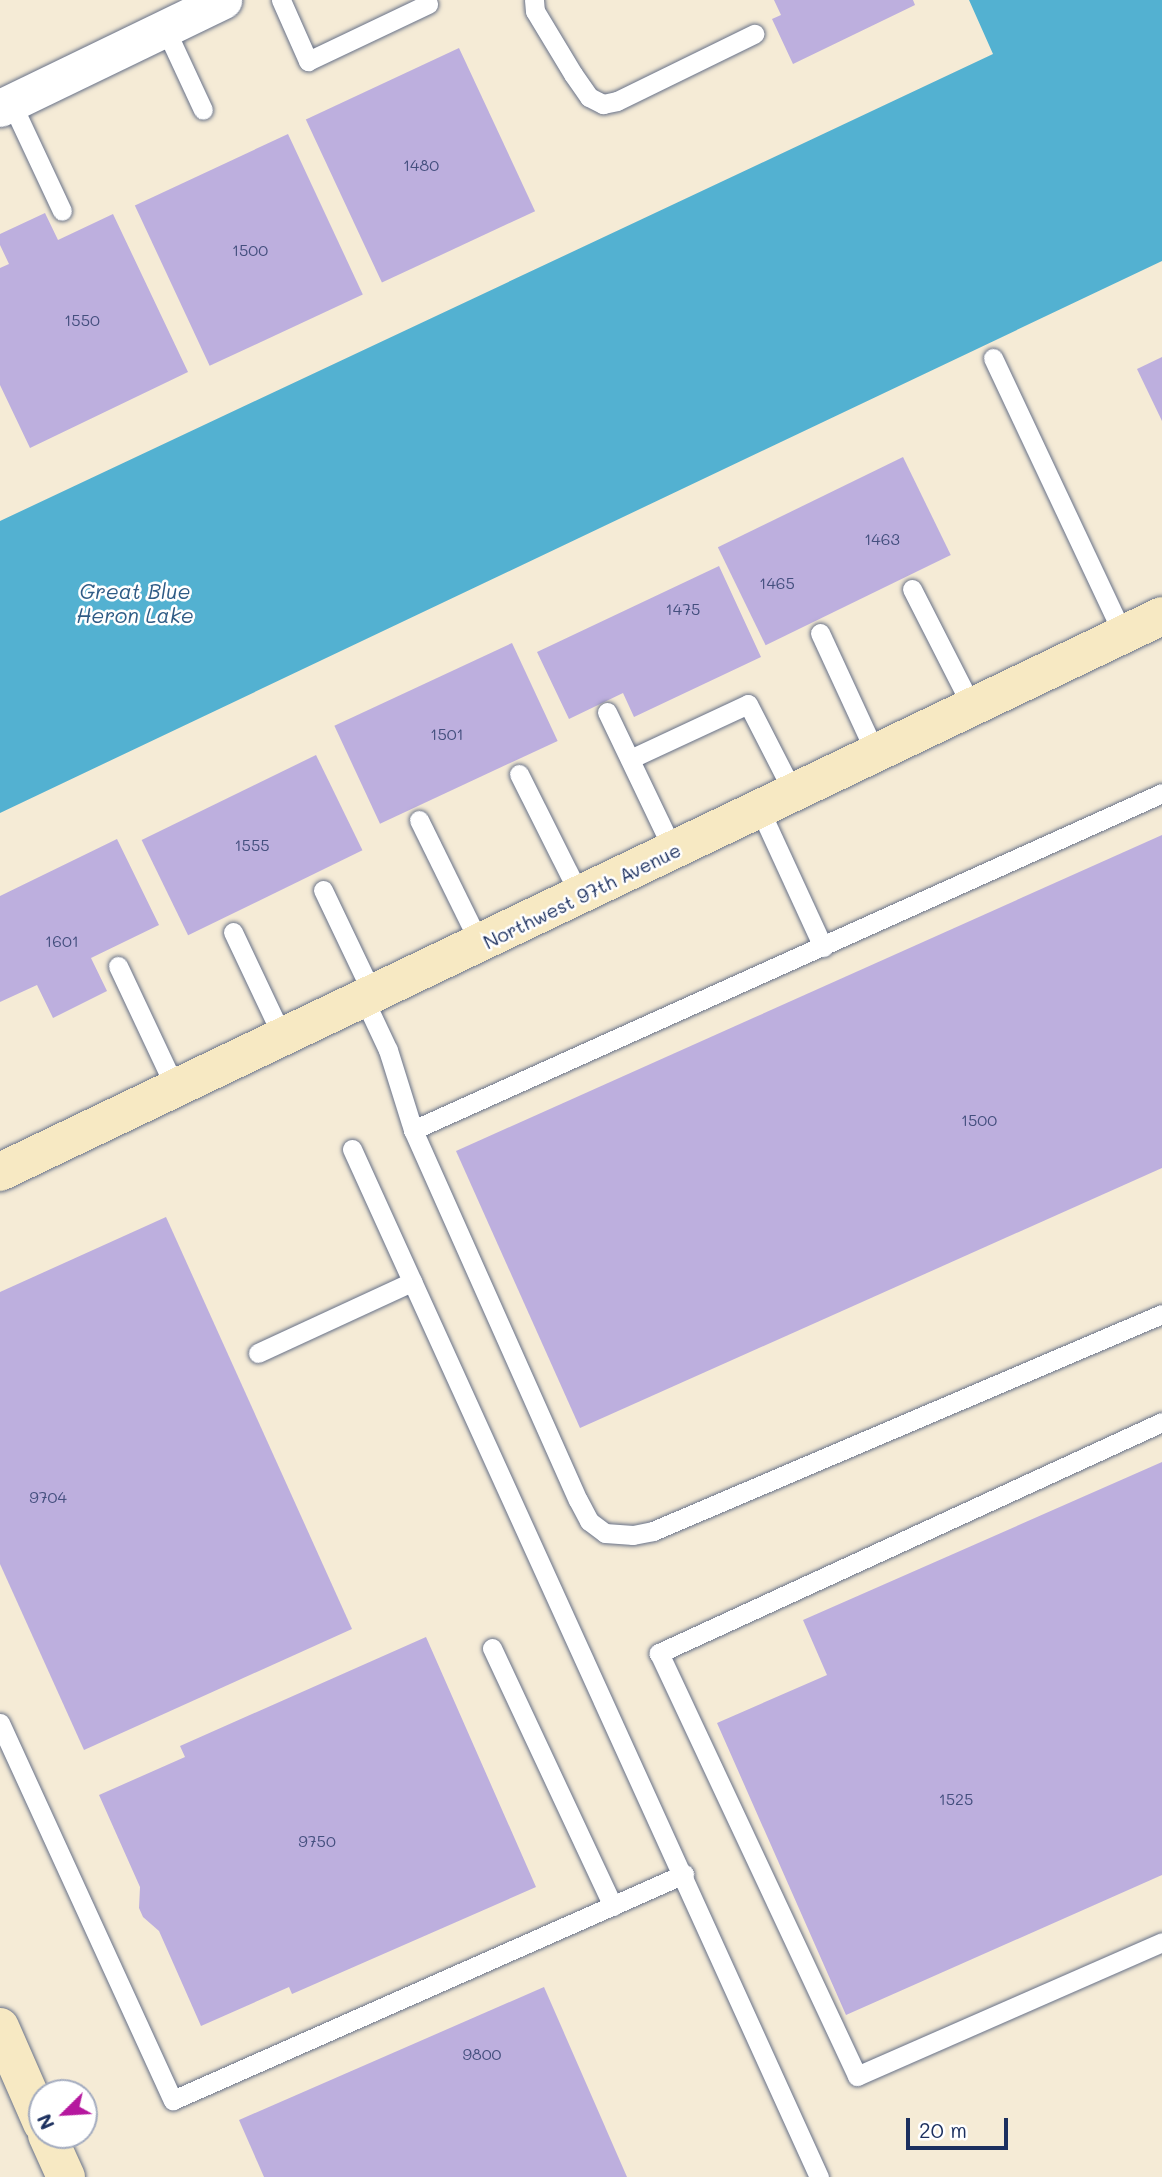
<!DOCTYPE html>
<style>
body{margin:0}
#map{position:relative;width:1162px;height:2177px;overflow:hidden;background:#f5ebd6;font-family:Mali,sans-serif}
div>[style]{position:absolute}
.water>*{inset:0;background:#53b1d1}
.building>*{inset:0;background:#bdafde;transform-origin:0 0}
.roads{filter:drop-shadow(0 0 2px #677188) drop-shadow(0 0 2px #677188)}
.lane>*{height:19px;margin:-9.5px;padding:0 9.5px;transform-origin:9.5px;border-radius:9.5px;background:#fff}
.street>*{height:37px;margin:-18.5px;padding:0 18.5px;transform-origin:18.5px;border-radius:18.5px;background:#fff}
.secondary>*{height:38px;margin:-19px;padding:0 19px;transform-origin:19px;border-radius:19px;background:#f7e9c3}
span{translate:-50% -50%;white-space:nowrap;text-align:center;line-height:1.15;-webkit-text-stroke:5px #fff;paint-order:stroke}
.number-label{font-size:16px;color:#444f7e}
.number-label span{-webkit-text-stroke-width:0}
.street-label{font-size:19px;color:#1b2f5e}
.water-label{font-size:21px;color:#2f5c86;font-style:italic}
.north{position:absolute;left:28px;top:2079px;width:70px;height:70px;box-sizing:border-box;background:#fff;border:2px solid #a4acbf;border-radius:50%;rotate:246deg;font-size:19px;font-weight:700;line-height:28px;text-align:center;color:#1b2f5e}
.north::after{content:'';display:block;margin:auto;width:24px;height:32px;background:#b5179e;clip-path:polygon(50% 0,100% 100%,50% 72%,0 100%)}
.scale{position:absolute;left:906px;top:2118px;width:102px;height:32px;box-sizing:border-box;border:4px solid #1b2f5e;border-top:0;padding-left:9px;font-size:21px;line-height:24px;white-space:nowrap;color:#1b2f5e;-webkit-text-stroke:5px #fff;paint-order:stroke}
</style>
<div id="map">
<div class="water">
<div style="clip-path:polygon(969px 0,1162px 0,1162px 261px,0 813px,0 521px,993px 54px)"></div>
</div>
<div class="building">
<div style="clip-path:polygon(774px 0,913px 0,915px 5px,793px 64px,772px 19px,781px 15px)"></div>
<div style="left:459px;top:48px;width:180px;height:169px;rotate:65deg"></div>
<div style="left:288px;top:134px;width:177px;height:169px;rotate:65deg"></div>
<div style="clip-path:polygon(45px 213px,58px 240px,113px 214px,188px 372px,30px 448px,0 385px,0 268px,9px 264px,0 245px,0 234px)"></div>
<div style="clip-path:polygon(1162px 357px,1162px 421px,1137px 369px)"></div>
<div style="left:903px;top:457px;width:109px;height:206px;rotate:64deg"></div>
<div style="clip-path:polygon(719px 566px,761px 657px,634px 717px,623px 693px,569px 719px,537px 652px)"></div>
<div style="left:512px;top:643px;width:108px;height:196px;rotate:65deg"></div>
<div style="left:316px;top:755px;width:106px;height:194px;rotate:64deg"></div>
<div style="clip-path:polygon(1162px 835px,1162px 1168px,580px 1428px,456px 1151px)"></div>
<div style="clip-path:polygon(117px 839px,159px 925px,91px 958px,107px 991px,53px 1018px,37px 985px,0 1002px,0 896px)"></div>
<div style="clip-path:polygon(166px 1217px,352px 1629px,84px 1750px,0 1564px,0 1292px)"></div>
<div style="clip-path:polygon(1162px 1462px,1162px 1875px,846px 2015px,717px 1723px,827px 1675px,803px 1620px)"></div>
<div style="clip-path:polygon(426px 1637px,536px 1887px,292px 1994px,289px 1987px,201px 2026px,159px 1931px,143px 1917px,139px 1908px,140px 1887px,99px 1795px,185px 1757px,180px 1746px)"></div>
<div style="clip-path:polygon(544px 1987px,627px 2177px,264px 2177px,239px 2120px)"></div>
</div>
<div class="roads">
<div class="lane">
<div style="left:281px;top:0;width:67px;rotate:66.1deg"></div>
<div style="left:308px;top:61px;width:133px;rotate:-25.4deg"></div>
<div style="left:534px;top:0;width:11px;rotate:85deg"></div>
<div style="left:535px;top:11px;width:74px;rotate:58.9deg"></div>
<div style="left:573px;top:74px;width:28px;rotate:55deg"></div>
<div style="left:589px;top:97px;width:16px;rotate:27deg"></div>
<div style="left:603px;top:104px;width:14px;rotate:-12deg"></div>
<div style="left:617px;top:101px;width:153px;rotate:-26.1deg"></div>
<div style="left:165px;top:28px;width:90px;rotate:65.1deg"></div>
<div style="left:11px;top:102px;width:120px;rotate:64.9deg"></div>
<div style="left:993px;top:358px;width:305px;rotate:64.8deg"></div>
<div style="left:912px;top:589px;width:132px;rotate:63deg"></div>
<div style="left:820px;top:633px;width:133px;rotate:65.2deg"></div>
<div style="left:607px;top:712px;width:155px;rotate:64.4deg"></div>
<div style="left:630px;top:759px;width:130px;rotate:-25deg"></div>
<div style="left:748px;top:704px;width:101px;rotate:62.9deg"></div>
<div style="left:519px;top:774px;width:136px;rotate:63.4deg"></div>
<div style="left:760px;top:810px;width:151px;rotate:65.3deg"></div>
<div style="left:419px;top:820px;width:138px;rotate:63.8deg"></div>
<div style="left:323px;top:890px;width:116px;rotate:64.5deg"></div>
<div style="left:233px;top:932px;width:117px;rotate:64.7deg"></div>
<div style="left:118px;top:966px;width:136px;rotate:64.8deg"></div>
<div style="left:364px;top:999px;width:56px;rotate:64.8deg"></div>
<div style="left:388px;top:1050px;width:84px;rotate:72.6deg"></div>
<div style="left:413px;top:1130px;width:405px;rotate:66deg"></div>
<div style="left:578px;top:1500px;width:24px;rotate:62deg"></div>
<div style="left:589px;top:1521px;width:20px;rotate:37deg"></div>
<div style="left:605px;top:1533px;width:28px;rotate:4deg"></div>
<div style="left:633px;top:1535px;width:20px;rotate:-11deg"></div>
<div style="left:653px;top:1531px;width:553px;rotate:-23.09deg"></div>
<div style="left:413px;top:1130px;width:821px;rotate:-24.22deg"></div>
<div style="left:352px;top:1149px;width:1129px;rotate:65.57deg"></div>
<div style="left:258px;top:1353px;width:170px;rotate:-24.8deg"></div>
<div style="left:1162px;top:1422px;width:554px;rotate:155.33deg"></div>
<div style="left:659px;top:1653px;width:467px;rotate:64.9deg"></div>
<div style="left:857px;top:2076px;width:333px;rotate:-23.7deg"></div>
<div style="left:492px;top:1648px;width:285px;rotate:64.9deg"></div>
<div style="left:0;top:1723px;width:415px;rotate:65.4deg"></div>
<div style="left:173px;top:2100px;width:559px;rotate:-23.86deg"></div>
</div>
<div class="street">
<div style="left:0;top:108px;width:248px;rotate:-25.8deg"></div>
</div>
<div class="secondary">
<div style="left:0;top:1172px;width:1288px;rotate:-25.57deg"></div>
<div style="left:0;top:2027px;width:105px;rotate:66.4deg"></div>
<div style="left:47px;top:2135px;width:46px;rotate:65.7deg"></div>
</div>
</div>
<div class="number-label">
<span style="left:421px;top:165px">1480</span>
<span style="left:250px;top:250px">1500</span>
<span style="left:82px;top:320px">1550</span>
<span style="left:882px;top:539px">1463</span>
<span style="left:777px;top:583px">1465</span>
<span style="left:683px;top:609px">1475</span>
<span style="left:447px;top:734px">1501</span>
<span style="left:252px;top:845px">1555</span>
<span style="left:62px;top:941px">1601</span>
<span style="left:979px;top:1120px">1500</span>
<span style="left:48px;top:1497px">9704</span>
<span style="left:956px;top:1799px">1525</span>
<span style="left:317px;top:1841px">9750</span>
<span style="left:482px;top:2054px">9800</span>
</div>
<div class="street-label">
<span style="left:582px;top:896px;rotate:-26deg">Northwest 97th Avenue</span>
</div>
<div class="water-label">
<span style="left:135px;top:603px">Great Blue<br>Heron Lake</span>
</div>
<div class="north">N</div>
<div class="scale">20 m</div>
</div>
